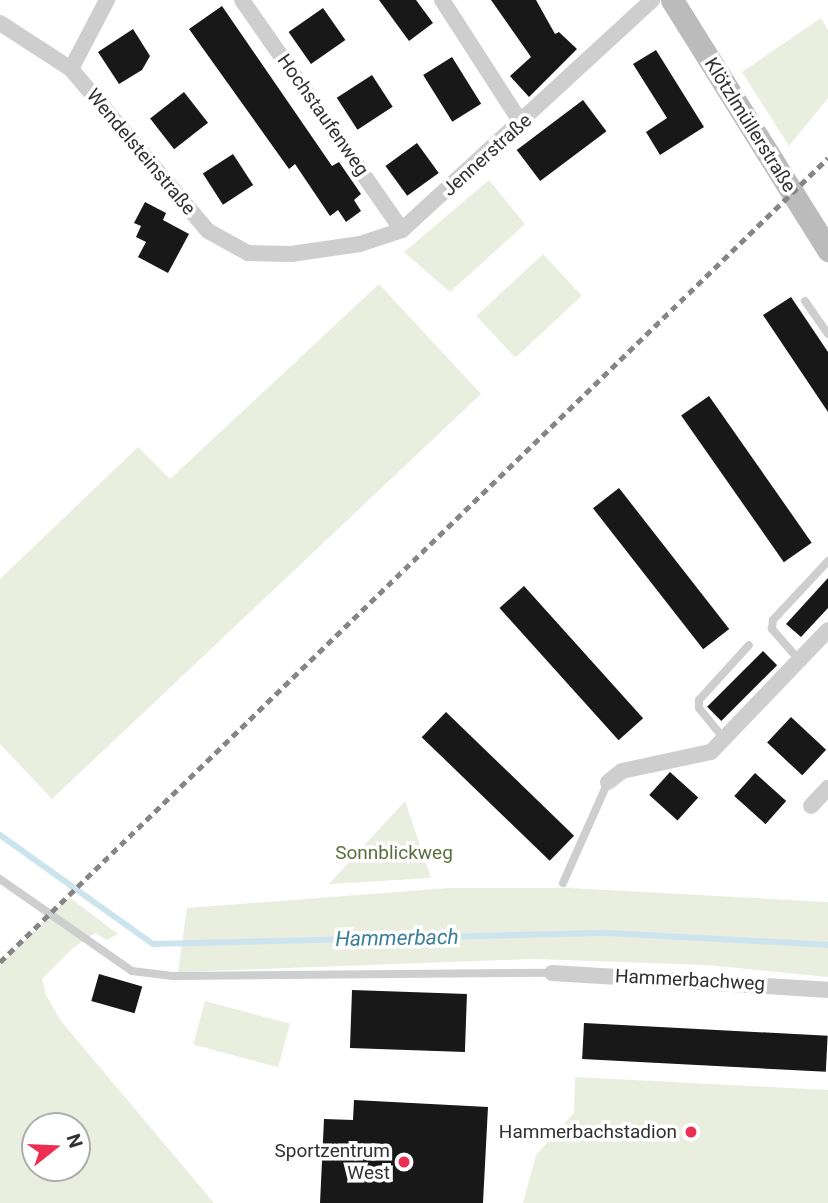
<!DOCTYPE html>
<meta charset="utf-8">
<style>
body{margin:0}
#map{position:relative;width:828px;height:1203px;overflow:hidden;background:#fff;font-family:Roboto,sans-serif}
div>[style]{position:absolute}
.green>*{inset:0;background:#e9eedf;transform-origin:0 0}
.stream>*{height:6px;margin:-3px;padding:0 3px;transform-origin:3px;border-radius:3px;background:#cbe4ee}
.building>*{inset:0;background:#181818;transform-origin:0 0}
.lane>*{height:8px;margin:-4px;padding:0 4px;transform-origin:4px;border-radius:4px;background:#cecece}
.street>*{height:16px;margin:-8px;padding:0 8px;transform-origin:8px;border-radius:8px;background:#cecece}
.secondary>*{height:23px;margin:-11.5px;padding:0 11.5px;transform-origin:11.5px;border-radius:11.5px;background:#bbb}
.rail>*{height:5px;margin-top:-2.5px;transform-origin:0;background:repeating-linear-gradient(90deg,#868686 0 7px,transparent 0 12px)}
.dots>*{width:19px;height:19px;translate:-50% -50%;box-sizing:border-box;border:4px solid #fff;border-radius:50%}
span{translate:-50% -50%;white-space:nowrap;text-align:center;line-height:1.15;-webkit-text-stroke:7px #fff;paint-order:stroke}
.street-label{font-size:19px;color:#313131}
.park-label{font-size:19px;color:#596f3c}
.poi-label{font-size:19px;color:#313131}
.right{translate:-100% -50%;text-align:right}
.water-label{font-size:21px;color:#3a7e97;font-style:italic}
.north{position:absolute;left:21px;top:1112px;width:70px;height:70px;box-sizing:border-box;background:#fff;border:2px solid #adadad;border-radius:50%;rotate:72deg;font-size:19px;font-weight:700;line-height:28px;text-align:center;color:#313131}
.north::after{content:'';display:block;margin:auto;width:24px;height:32px;background:#ec2e52;clip-path:polygon(50% 0,100% 100%,50% 72%,0 100%)}
</style>
<div id="map">
<div class="green">
<div style="clip-path:polygon(821px 18px,828px 30px,828px 98px,789px 146px,742px 72px)"></div>
<div style="clip-path:polygon(489px 180px,525px 224px,450px 292px,404px 252px)"></div>
<div style="left:543px;top:254px;width:57px;height:91px;rotate:47deg"></div>
<div style="clip-path:polygon(379px 284px,481px 394px,52px 799px,0 744px,0 579px,138px 447px,170px 479px)"></div>
<div style="clip-path:polygon(405px 801px,431px 878px,329px 884px)"></div>
<div style="clip-path:polygon(449px 888px,569px 888px,828px 902px,828px 977px,707px 965px,533px 959px,178px 972px,187px 908px)"></div>
<div style="clip-path:polygon(evenodd,69px 897px,118px 934px,107px 940px,95px 933px,73px 948px,42px 979px,46px 995px,61px 1021px,214px 1203px,0 1203px,0 964px,69px 897px,35px 1126px,77px 1126px,77px 1168px,35px 1168px,35px 1126px)"></div>
<div style="left:205px;top:1001px;width:88px;height:45px;rotate:15deg"></div>
<div style="clip-path:polygon(575px 1077px,828px 1090px,828px 1203px,523px 1203px,536px 1155px,574px 1113px)"></div>
</div>
<div class="stream">
<div style="left:0;top:835px;width:188px;rotate:35.5deg"></div>
<div style="left:153px;top:944px;width:456px;rotate:-1.4deg"></div>
<div style="left:609px;top:933px;width:219px;rotate:3.1deg"></div>
</div>
<div class="building">
<div style="clip-path:polygon(379px 0,416px 0,433px 23px,409px 41px)"></div>
<div style="clip-path:polygon(491px 0,536px 0,555px 34px,559px 32px,577px 49px,529px 97px,510px 76px,531px 57px)"></div>
<div style="clip-path:polygon(222px 6px,332px 166px,339px 162px,361px 194px,354px 200px,361px 211px,346px 222px,338px 210px,330px 216px,295px 164px,289px 169px,189px 29px)"></div>
<div style="left:323px;top:8px;width:39px;height:42px;rotate:55deg"></div>
<div style="clip-path:polygon(133px 29px,150px 56px,142px 70px,119px 84px,98px 52px)"></div>
<div style="clip-path:polygon(656px 50px,704px 127px,660px 155px,646px 132px,667px 118px,633px 64px)"></div>
<div style="left:452px;top:57px;width:55px;height:34px;rotate:58deg"></div>
<div style="left:372px;top:75px;width:38px;height:42px;rotate:57deg"></div>
<div style="left:184px;top:92px;width:39px;height:43px;rotate:52deg"></div>
<div style="left:583px;top:100px;width:39px;height:83px;rotate:53deg"></div>
<div style="left:417px;top:143px;width:37px;height:39px;rotate:54deg"></div>
<div style="left:233px;top:154px;width:37px;height:36px;rotate:57deg"></div>
<div style="clip-path:polygon(145px 202px,166px 213px,163px 220px,189px 234px,168px 273px,138px 257px,146px 242px,136px 237px,141px 226px,134px 223px)"></div>
<div style="clip-path:polygon(791px 297px,828px 352px,828px 412px,763px 315px)"></div>
<div style="left:709px;top:396px;width:179px;height:34px;rotate:55deg"></div>
<div style="left:619px;top:488px;width:179px;height:33px;rotate:52deg"></div>
<div style="clip-path:polygon(828px 578px,828px 608px,801px 637px,786px 624px)"></div>
<div style="left:524px;top:586px;width:178px;height:33px;rotate:48deg"></div>
<div style="left:763px;top:651px;width:20px;height:79px;rotate:45deg"></div>
<div style="left:446px;top:712px;width:178px;height:35px;rotate:44deg"></div>
<div style="left:791px;top:717px;width:48px;height:35px;rotate:43deg"></div>
<div style="left:670px;top:772px;width:38px;height:31px;rotate:42deg"></div>
<div style="left:755px;top:773px;width:42px;height:31px;rotate:42deg"></div>
<div style="left:99px;top:974px;width:45px;height:28px;rotate:16deg"></div>
<div style="left:352px;top:990px;width:115px;height:58px;rotate:2deg"></div>
<div style="left:584px;top:1023px;width:244px;height:36px;rotate:3deg"></div>
<div style="clip-path:polygon(354px 1100px,488px 1107px,483px 1203px,320px 1203px,324px 1119px,353px 1120px)"></div>
</div>
<div class="lane">
<div style="left:805px;top:301px;width:40px;rotate:55.1deg"></div>
<div style="left:800px;top:661px;width:43px;rotate:-131.2deg"></div>
<div style="left:772px;top:629px;width:9px;rotate:-84deg"></div>
<div style="left:773px;top:620px;width:81px;rotate:-47deg"></div>
<div style="left:725px;top:740px;width:41px;rotate:-129.1deg"></div>
<div style="left:699px;top:708px;width:8px;rotate:-90deg"></div>
<div style="left:699px;top:700px;width:74px;rotate:-47.7deg"></div>
<div style="left:0;top:879px;width:161px;rotate:34.9deg"></div>
<div style="left:132px;top:971px;width:41px;rotate:7deg"></div>
<div style="left:173px;top:976px;width:379px;rotate:-0.5deg"></div>
<div style="left:563px;top:883px;width:111px;rotate:-66deg"></div>
</div>
<div class="street">
<div style="left:242px;top:0;width:280px;rotate:55.2deg"></div>
<div style="left:442px;top:0;width:148px;rotate:57.2deg"></div>
<div style="left:0;top:23px;width:85px;rotate:32.9deg"></div>
<div style="left:71px;top:69px;width:212px;rotate:49.8deg"></div>
<div style="left:208px;top:231px;width:46px;rotate:28.8deg"></div>
<div style="left:248px;top:253px;width:43px;rotate:1.3deg"></div>
<div style="left:291px;top:254px;width:70px;rotate:-8.2deg"></div>
<div style="left:360px;top:244px;width:44px;rotate:-18.4deg"></div>
<div style="left:402px;top:230px;width:340px;rotate:-42.6deg"></div>
<div style="left:71px;top:69px;width:78px;rotate:-62.4deg"></div>
<div style="left:608px;top:782px;width:18px;rotate:-38deg"></div>
<div style="left:622px;top:771px;width:91px;rotate:-12.1deg"></div>
<div style="left:711px;top:752px;width:169px;rotate:-46.2deg"></div>
<div style="left:811px;top:806px;width:25px;rotate:-47deg"></div>
<div style="left:552px;top:973px;width:277px;rotate:3.5deg"></div>
</div>
<div class="secondary">
<div style="left:672px;top:0;width:295px;rotate:58deg"></div>
</div>
<div class="rail">
<div style="left:0;top:962px;width:1154px;rotate:-44.16deg"></div>
</div>
<div class="dots">
<div style="left:691px;top:1132px;background:#ec2e52"></div>
<div style="left:404px;top:1162px;background:#ec2e52"></div>
</div>
<div class="street-label">
<span style="left:323px;top:115px;rotate:55deg">Hochstaufenweg</span>
<span style="left:750px;top:125px;rotate:58deg">Klötzlmüllerstraße</span>
<span style="left:141px;top:152px;rotate:50deg">Wendelsteinstraße</span>
<span style="left:487px;top:155px;rotate:-42deg">Jennerstraße</span>
<span style="left:690px;top:980px;rotate:3deg">Hammerbachweg</span>
</div>
<div class="park-label">
<span style="left:394px;top:853px">Sonnblickweg</span>
</div>
<div class="poi-label">
<span class="right" style="left:677px;top:1132px">Hammerbachstadion</span>
<span class="right" style="left:390px;top:1162px">Sportzentrum<br>West</span>
</div>
<div class="water-label">
<span style="left:397px;top:938px;rotate:-1deg">Hammerbach</span>
</div>
<div class="north">N</div>
</div>
